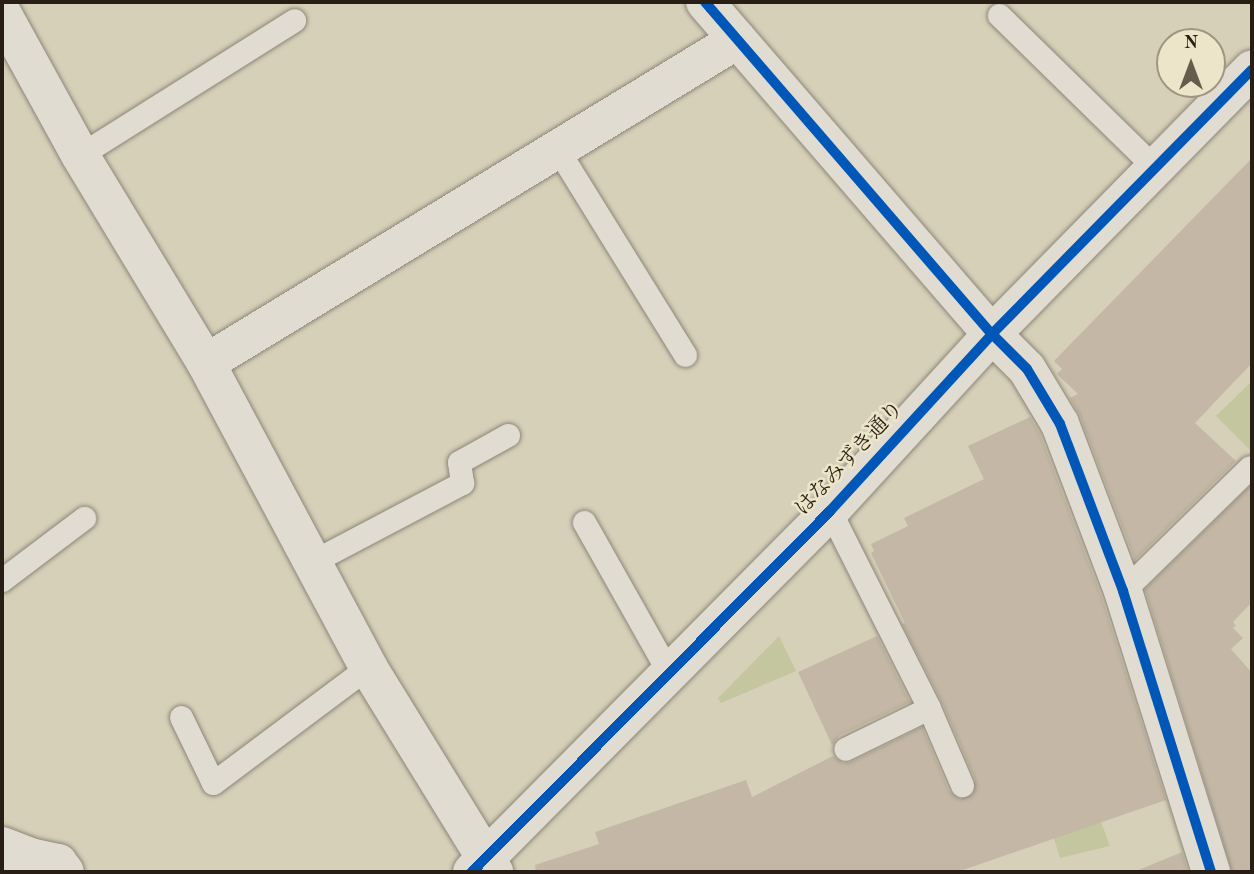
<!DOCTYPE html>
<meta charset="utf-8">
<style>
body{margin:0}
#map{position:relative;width:1254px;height:874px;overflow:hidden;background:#d7d0b9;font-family:"Old Standard TT","Noto Serif JP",serif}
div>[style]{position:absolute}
.green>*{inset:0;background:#c4c69f}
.building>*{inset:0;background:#c4b7a5}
.roads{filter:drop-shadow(0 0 2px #8c8679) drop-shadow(0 0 2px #8c8679)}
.lane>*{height:23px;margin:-11.5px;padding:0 11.5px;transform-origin:11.5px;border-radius:11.5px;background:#e0dcd1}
.street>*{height:38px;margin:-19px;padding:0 19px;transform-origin:19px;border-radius:19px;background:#e0dcd1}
.secondary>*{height:38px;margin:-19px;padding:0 19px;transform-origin:19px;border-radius:19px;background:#e0dcd1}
.cycleway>*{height:10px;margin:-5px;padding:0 5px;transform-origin:5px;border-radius:5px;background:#0057b8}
span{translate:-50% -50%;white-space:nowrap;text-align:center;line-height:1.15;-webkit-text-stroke:5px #ede5c9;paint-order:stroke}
.street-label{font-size:21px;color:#291e15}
.frame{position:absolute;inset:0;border:4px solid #291e15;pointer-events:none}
.north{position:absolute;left:1156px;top:28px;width:70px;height:70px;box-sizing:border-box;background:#ede5c9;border:2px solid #9f9581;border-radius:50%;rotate:0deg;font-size:19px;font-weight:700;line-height:28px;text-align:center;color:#291e15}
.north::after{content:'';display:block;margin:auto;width:24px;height:32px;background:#665c4e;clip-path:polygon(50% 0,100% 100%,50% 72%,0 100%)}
</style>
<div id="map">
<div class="green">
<div style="clip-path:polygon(1252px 381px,1251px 435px,1252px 452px,1216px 416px)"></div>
<div style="clip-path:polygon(779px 636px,796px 671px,721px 703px,718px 698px)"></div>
<div style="clip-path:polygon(1080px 765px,1110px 846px,1060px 858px,1036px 781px)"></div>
</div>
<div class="building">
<div style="clip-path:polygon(1252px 158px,1252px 363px,1195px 423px,1236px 461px,1135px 560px,1080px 416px,1070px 398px,1078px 394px,1057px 374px,1062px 369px,1054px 361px)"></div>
<div style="clip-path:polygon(1030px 417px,1040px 434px,1102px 598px,1166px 800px,957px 872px,536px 872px,535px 865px,599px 844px,595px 832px,746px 780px,752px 797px,833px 756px,843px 763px,851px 762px,922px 727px,949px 791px,960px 799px,973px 794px,975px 779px,942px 702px,902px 624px,905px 623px,871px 553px,874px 551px,871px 544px,908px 526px,904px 518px,984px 479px,968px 446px)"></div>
<div style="clip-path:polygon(1252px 484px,1252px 602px,1233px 622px,1236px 626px,1233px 628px,1243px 638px,1231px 649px,1252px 673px,1252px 872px,1232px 872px,1145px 589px)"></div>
<div style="clip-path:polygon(877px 636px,910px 702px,839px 736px,832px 745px,798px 672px)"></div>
<div style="clip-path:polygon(1182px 852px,1188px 872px,1134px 872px)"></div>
</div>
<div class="roads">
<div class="lane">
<div style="left:999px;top:15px;width:220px;rotate:44.4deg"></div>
<div style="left:558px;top:150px;width:241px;rotate:58.2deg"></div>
<div style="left:80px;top:155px;width:253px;rotate:-32.2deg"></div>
<div style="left:830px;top:511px;width:220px;rotate:63.3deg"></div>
<div style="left:929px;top:708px;width:93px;rotate:154deg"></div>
<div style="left:584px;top:522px;width:171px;rotate:60.6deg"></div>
<div style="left:312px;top:562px;width:170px;rotate:-27.8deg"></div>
<div style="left:462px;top:483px;width:21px;rotate:-98deg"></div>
<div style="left:459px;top:462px;width:56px;rotate:-28.9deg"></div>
<div style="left:2px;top:580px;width:103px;rotate:-37.1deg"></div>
<div style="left:1123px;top:591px;width:177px;rotate:-44.3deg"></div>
<div style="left:929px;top:708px;width:84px;rotate:66.8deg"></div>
<div style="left:181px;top:717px;width:73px;rotate:64.1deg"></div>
<div style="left:213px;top:783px;width:194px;rotate:-36.8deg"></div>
<div style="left:6px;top:872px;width:28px;rotate:-32deg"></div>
</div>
<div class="street">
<div style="left:705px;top:2px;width:439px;rotate:49.2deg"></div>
<div style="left:992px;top:334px;width:49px;rotate:45deg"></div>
<div style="left:1027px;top:369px;width:64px;rotate:59deg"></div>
<div style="left:1060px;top:424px;width:178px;rotate:69.3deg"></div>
<div style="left:1123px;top:591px;width:294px;rotate:72.6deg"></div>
<div style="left:2px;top:13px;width:162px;rotate:61.2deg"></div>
<div style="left:80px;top:155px;width:243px;rotate:58.8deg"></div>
<div style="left:206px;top:363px;width:344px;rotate:61.9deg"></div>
<div style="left:368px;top:667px;width:241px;rotate:58.4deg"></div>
<div style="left:206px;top:363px;width:622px;rotate:-31.31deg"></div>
<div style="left:2px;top:846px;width:30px;rotate:21deg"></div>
<div style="left:30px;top:857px;width:29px;rotate:12deg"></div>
<div style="left:58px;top:863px;width:11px;rotate:52deg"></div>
</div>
<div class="secondary">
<div style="left:472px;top:872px;width:508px;rotate:-45.24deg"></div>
<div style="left:830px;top:511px;width:240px;rotate:-47.5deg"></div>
<div style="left:992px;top:334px;width:371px;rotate:-45.5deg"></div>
</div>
</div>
<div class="cycleway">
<div style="left:705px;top:2px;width:439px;rotate:49.2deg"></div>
<div style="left:992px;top:334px;width:49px;rotate:45deg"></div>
<div style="left:1027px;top:369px;width:64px;rotate:59deg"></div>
<div style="left:1060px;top:424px;width:178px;rotate:69.3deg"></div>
<div style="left:1123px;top:591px;width:294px;rotate:72.6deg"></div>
<div style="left:472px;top:872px;width:508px;rotate:-45.24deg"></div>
<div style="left:830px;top:511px;width:240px;rotate:-47.5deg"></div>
<div style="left:992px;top:334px;width:371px;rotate:-45.5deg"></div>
</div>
<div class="street-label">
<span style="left:850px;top:459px;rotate:-47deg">はなみずき通り</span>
</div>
<div class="frame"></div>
<div class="north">N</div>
</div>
